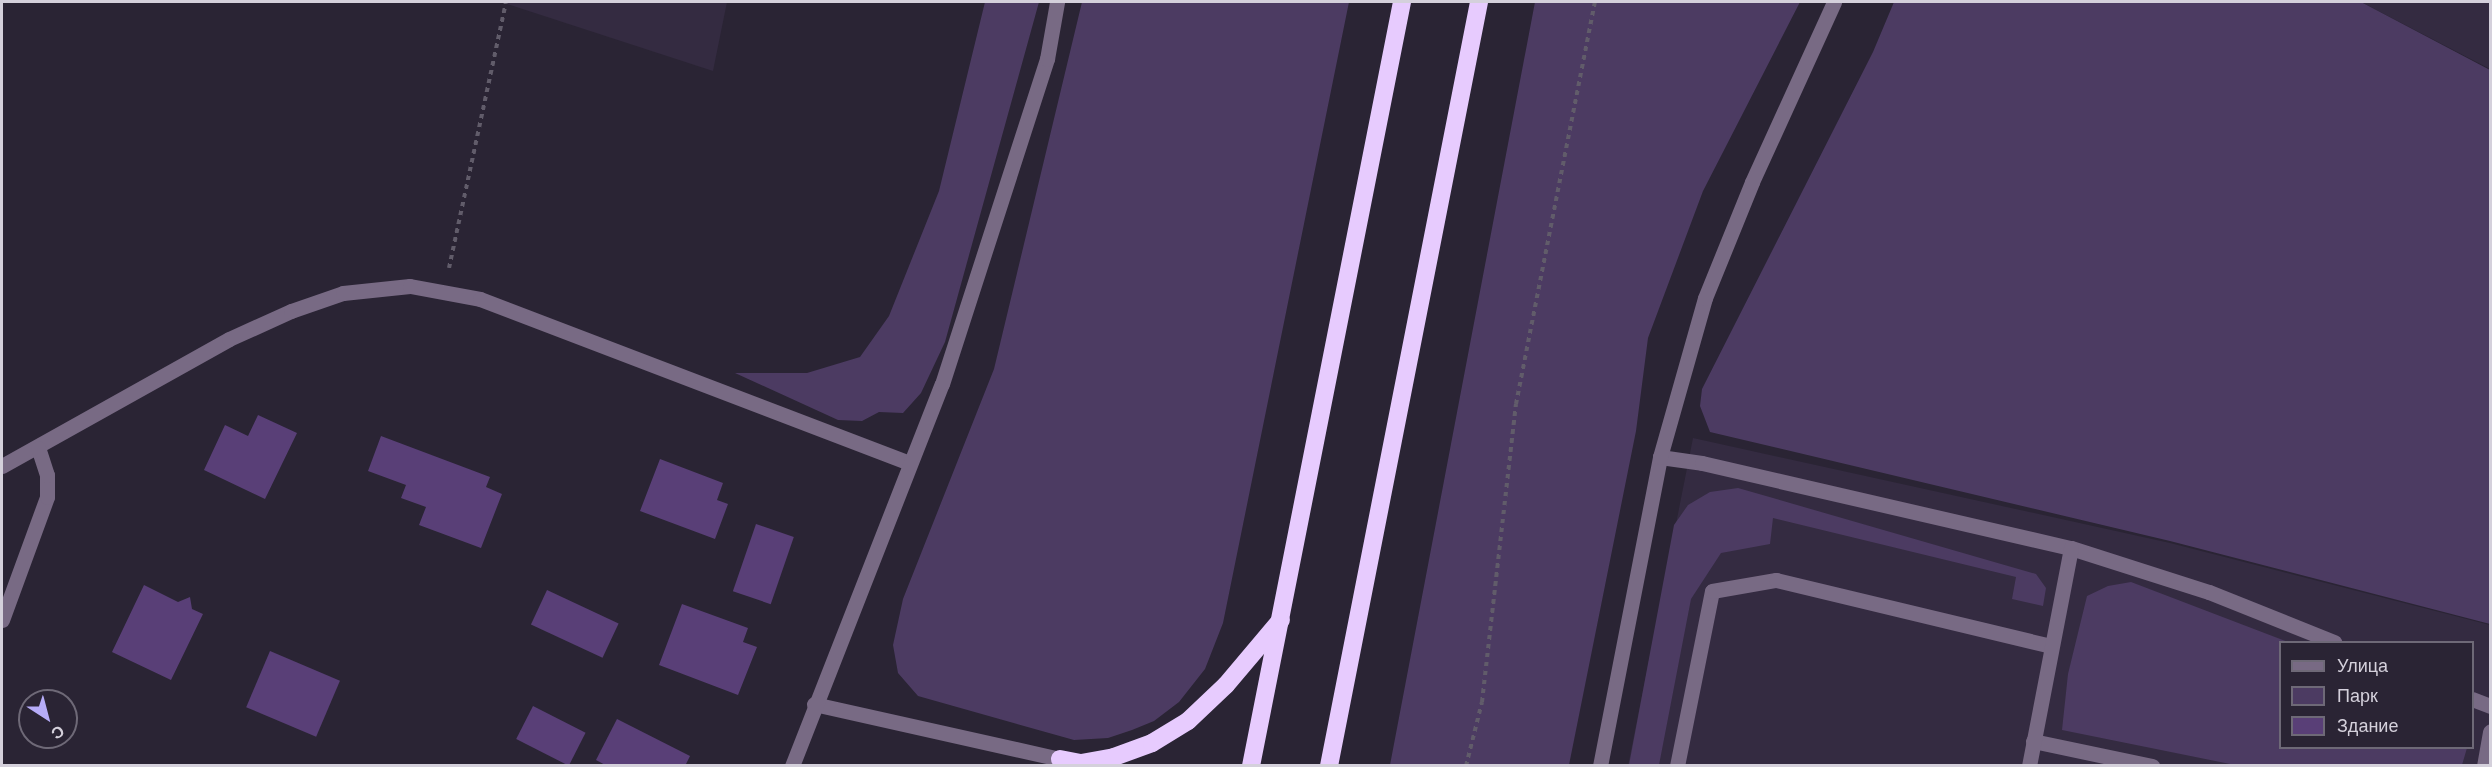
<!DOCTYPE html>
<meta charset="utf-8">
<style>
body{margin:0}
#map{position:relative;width:2492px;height:767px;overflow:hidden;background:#2a2434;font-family:Arial,sans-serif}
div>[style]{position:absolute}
.built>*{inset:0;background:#342b41}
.green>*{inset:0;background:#4c3b62}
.building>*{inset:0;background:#593f77;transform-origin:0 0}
.path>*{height:4px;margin-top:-2px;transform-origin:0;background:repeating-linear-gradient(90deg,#615c6a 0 4.5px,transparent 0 9px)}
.minor>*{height:15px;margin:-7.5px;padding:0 7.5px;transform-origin:7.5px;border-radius:7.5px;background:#786a84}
.highway>*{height:18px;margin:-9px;padding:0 9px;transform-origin:9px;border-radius:9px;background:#e7cbfe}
span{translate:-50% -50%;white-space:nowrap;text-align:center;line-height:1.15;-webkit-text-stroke:4.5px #2a2434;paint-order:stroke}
.frame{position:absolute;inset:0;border:3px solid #d4d0db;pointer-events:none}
.legend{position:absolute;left:2279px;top:641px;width:195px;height:108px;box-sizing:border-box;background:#2a2434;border:2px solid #6e6977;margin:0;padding:8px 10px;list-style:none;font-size:18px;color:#d4d0db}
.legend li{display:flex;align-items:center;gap:12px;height:30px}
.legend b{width:30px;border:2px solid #6e6977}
.north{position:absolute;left:18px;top:689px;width:60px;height:60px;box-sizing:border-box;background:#2a2434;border:2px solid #6e6977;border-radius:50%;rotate:144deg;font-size:16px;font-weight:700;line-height:24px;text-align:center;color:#d4d0db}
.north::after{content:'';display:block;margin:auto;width:21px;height:27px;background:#b6acf8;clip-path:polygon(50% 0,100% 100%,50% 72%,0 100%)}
</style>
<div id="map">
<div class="built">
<div style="clip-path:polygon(501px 2px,727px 2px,713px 71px)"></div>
<div style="clip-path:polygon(2361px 2px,2490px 2px,2490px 69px)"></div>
<div style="clip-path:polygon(evenodd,1693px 438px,2170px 543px,2490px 625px,2490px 765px,1628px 766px,1693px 438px,2280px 642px,2472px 642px,2472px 748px,2280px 748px,2280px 642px)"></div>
</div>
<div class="green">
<div style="clip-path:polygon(985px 2px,1039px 2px,945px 342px,921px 393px,903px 413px,879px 412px,862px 421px,838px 420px,735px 373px,807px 373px,860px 357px,889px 316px,939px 191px)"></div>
<div style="clip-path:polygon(1082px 2px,1349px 2px,1223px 623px,1205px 669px,1179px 702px,1154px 721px,1132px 730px,1108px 738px,1074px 740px,918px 696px,898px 673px,893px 645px,903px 599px,994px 369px)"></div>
<div style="clip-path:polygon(1535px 2px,1800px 2px,1703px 191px,1648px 338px,1636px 431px,1569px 765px,1390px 765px)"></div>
<div style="clip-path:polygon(1894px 2px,2361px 2px,2490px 70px,2490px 624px,2170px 541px,1710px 432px,1700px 406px,1702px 389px,1873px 52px)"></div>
<div style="clip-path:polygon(1738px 488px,2036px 574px,2046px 588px,2043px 606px,2012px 599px,2016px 577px,1773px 518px,1770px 544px,1721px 553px,1691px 599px,1659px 765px,1629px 765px,1674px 525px,1688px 505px,1710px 492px)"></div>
<div style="clip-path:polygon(2131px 582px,2288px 642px,2280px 642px,2280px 748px,2467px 748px,2462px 765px,2235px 765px,2062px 730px,2068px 674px,2087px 596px,2108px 586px)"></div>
</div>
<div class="building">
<div style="clip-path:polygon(258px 415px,297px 433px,265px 499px,204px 470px,225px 425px,248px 436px)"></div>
<div style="clip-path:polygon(381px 436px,490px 477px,486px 487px,502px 494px,481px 548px,419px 525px,426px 507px,401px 498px,406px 485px,368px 471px)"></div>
<div style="clip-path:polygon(660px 459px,723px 483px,717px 500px,728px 504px,715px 539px,640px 511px)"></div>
<div style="left:756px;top:524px;width:40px;height:71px;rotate:19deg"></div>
<div style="clip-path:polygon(144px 585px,178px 602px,190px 597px,192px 609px,203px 614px,171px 680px,112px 652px)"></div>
<div style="left:547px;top:590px;width:79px;height:38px;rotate:25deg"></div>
<div style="clip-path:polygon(682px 604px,748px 628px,743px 642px,757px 647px,738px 695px,659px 665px)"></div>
<div style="left:270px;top:651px;width:76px;height:61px;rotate:23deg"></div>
<div style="left:533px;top:706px;width:59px;height:37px;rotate:27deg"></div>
<div style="clip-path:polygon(617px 719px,690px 756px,685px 766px,607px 766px,596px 760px)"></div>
</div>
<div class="path">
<div style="left:449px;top:268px;width:271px;rotate:-77.9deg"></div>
<div style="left:1466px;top:766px;width:66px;rotate:-76deg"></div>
<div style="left:1482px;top:702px;width:300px;rotate:-83.5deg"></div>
<div style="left:1516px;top:404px;width:410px;rotate:-78.9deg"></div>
</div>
<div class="minor">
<div style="left:1660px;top:457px;width:42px;rotate:8.1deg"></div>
<div style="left:1702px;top:463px;width:379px;rotate:13deg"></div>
<div style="left:2071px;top:548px;width:145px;rotate:17.7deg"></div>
<div style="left:2209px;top:592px;width:135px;rotate:21.8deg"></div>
<div style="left:2px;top:466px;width:260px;rotate:-29.2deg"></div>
<div style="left:229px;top:339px;width:68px;rotate:-24.3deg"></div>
<div style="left:291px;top:311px;width:55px;rotate:-19.1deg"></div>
<div style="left:343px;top:293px;width:67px;rotate:-6deg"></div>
<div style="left:410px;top:286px;width:71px;rotate:10.5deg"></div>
<div style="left:480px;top:299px;width:459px;rotate:20.9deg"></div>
<div style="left:2px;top:620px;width:131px;rotate:-69.9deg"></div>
<div style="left:47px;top:497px;width:22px;rotate:-90deg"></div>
<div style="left:47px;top:475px;width:28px;rotate:-108deg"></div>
<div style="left:2472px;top:699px;width:19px;rotate:21deg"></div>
<div style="left:814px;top:704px;width:252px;rotate:12.6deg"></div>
<div style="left:2033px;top:741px;width:122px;rotate:11.9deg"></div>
<div style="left:792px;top:766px;width:410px;rotate:-68.6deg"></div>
<div style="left:942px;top:384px;width:342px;rotate:-72.1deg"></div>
<div style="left:1047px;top:59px;width:58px;rotate:-80deg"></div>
<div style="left:1600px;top:766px;width:315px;rotate:-79deg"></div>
<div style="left:1660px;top:457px;width:165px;rotate:-74.2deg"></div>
<div style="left:1705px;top:298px;width:125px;rotate:-67.9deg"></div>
<div style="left:1752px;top:182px;width:198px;rotate:-65.5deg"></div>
<div style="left:1677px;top:766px;width:178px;rotate:-78.7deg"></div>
<div style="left:1712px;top:591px;width:65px;rotate:-9.8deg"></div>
<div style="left:1776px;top:580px;width:282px;rotate:13.5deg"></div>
<div style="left:2029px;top:766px;width:222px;rotate:-79.1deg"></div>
<div style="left:2484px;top:766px;width:35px;rotate:-80deg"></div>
</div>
<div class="highway">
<div style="left:1060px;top:759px;width:21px;rotate:11deg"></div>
<div style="left:1081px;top:763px;width:34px;rotate:-10deg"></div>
<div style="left:1114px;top:757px;width:40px;rotate:-20.2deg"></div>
<div style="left:1152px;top:743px;width:42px;rotate:-31.4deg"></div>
<div style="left:1188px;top:721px;width:52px;rotate:-43.5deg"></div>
<div style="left:1226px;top:685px;width:85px;rotate:-49.8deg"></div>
<div style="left:1251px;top:766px;width:779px;rotate:-78.82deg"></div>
<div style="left:1329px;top:766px;width:779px;rotate:-78.89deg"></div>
</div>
<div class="frame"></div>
<ul class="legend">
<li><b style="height:8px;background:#786a84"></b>Улица</li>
<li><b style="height:16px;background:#4c3b62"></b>Парк</li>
<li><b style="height:16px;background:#593f77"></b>Здание</li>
</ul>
<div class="north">С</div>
</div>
